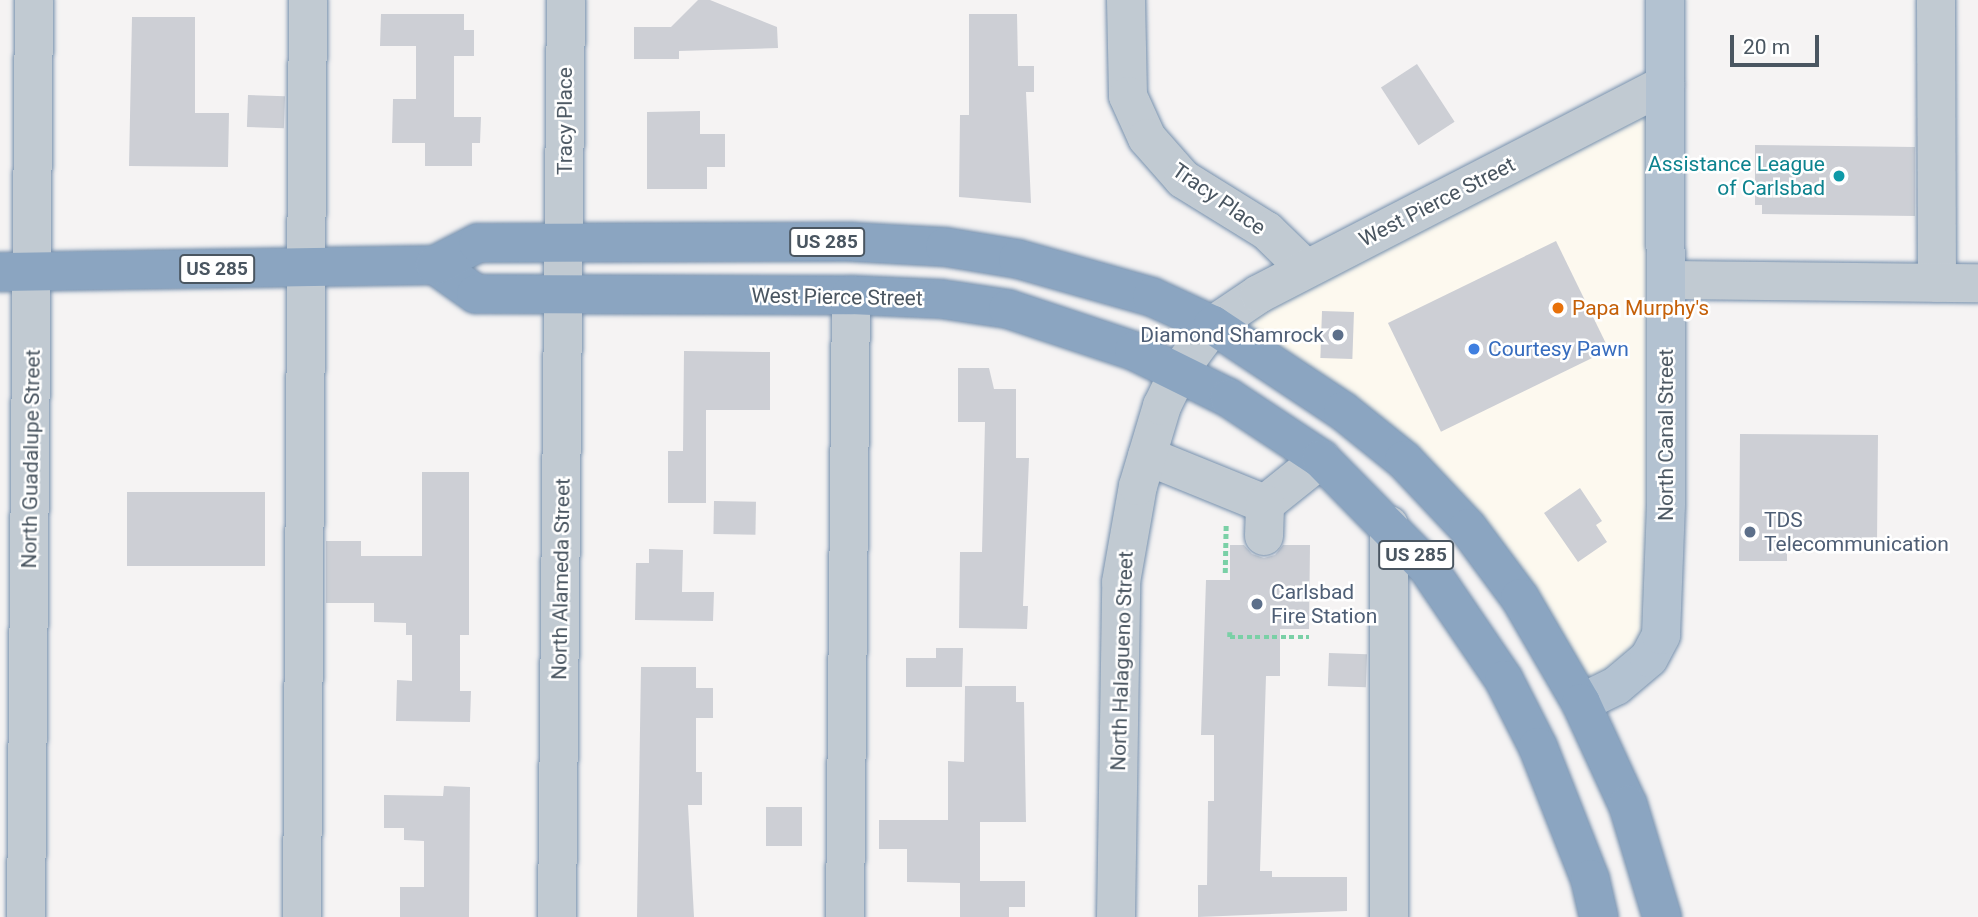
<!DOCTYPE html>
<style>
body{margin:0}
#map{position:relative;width:1978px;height:917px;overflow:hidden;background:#f5f3f3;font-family:Roboto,sans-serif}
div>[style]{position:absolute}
.commercial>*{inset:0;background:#fdf9ef}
.building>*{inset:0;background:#cdcfd5;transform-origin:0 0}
.path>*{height:4.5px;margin-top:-2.25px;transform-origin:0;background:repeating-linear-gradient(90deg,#7ad0a6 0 5px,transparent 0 8.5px)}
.roads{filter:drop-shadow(0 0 2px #7690ad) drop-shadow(0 0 2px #7690ad)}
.minor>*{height:38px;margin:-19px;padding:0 19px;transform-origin:19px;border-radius:19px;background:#c1cad2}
.major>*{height:38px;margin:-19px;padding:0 19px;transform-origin:19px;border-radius:19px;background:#b3c2d1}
.highway>*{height:38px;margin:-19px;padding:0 19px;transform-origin:19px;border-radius:19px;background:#8ba5c1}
.dots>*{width:19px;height:19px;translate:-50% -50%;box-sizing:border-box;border:4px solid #fff;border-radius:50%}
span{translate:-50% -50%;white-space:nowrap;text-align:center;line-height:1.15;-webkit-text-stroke:5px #fff;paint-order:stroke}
.shield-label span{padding:2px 5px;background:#fff;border:2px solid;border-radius:5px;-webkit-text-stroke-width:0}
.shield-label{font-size:19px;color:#4a5661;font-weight:700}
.street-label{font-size:21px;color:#4a5661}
.culture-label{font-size:21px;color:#0d838f}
.right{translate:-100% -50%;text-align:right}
.food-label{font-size:21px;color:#c56008}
.left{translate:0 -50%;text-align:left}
.service-label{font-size:21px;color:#4e5e75}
.shop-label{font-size:21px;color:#366cbe}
.scale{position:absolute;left:1730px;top:35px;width:89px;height:32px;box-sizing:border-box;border:4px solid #4a5661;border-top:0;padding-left:9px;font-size:21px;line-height:24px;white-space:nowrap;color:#4a5661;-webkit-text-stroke:5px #fff;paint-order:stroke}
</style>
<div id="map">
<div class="commercial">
<div style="clip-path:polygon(1665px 84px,1661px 635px,1581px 703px,1468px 528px,1213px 325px)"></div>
</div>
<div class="building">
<div style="clip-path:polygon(698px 0,710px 0,777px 27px,778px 48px,679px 51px,679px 59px,634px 59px,634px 27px,671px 27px)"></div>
<div style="clip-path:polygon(381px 14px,464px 14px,464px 30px,474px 30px,474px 56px,454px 56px,454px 117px,481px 117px,480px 143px,472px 143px,472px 166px,425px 166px,425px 143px,392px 143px,393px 99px,416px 99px,416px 46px,380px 46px)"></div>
<div style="clip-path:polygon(969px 14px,1017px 14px,1018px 66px,1034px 66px,1034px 92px,1026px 92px,1031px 203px,959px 197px,960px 115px,969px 115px)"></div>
<div style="clip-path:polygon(132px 17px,195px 17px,195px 113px,229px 113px,228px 167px,129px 166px)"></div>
<div style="left:1417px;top:64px;width:69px;height:43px;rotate:57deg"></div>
<div style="left:248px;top:95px;width:37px;height:32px;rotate:2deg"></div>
<div style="clip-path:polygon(700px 111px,700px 134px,725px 134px,725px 167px,707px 167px,707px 189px,647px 189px,647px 112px)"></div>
<div style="clip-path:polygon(1755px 145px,1915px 147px,1915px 216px,1762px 214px,1762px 205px,1755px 205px)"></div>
<div style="left:1556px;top:241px;width:121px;height:187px;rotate:64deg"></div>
<div style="left:1322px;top:311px;width:32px;height:47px;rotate:2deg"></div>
<div style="clip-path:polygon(684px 351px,770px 352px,770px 410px,706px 410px,706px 503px,668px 503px,668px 451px,683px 451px)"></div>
<div style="clip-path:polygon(958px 368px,989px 368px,994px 389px,1016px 389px,1016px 458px,1029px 458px,1023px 606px,1028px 606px,1027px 629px,959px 628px,960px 552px,982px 552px,985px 422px,958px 422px)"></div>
<div style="clip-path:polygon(1740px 434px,1878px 435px,1877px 544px,1787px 543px,1787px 561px,1739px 561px)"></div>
<div style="clip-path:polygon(422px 472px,469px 472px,469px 635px,460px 635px,460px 691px,471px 691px,470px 722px,396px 721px,397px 680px,412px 681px,412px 635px,406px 635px,406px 623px,374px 622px,374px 603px,326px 603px,326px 541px,361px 541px,361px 556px,422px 556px)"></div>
<div style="clip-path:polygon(1580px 488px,1602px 521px,1596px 525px,1607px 542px,1578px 562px,1544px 513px)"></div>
<div style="left:127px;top:492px;width:138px;height:74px"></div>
<div style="left:714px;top:501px;width:42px;height:33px;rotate:1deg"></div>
<div style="clip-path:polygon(1230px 545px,1244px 545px,1252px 554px,1264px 558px,1275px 555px,1283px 545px,1310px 545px,1309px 629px,1280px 629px,1280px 676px,1266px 676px,1260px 871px,1272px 871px,1272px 877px,1347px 877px,1347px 911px,1198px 917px,1198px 885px,1207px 885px,1208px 801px,1214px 801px,1214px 735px,1201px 735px,1206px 580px,1230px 580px)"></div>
<div style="clip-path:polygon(649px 549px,683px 550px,682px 592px,714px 592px,713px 621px,635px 620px,636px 563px,649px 563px)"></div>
<div style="clip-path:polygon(936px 648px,963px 648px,962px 687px,906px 687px,906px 658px,936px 658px)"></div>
<div style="left:1329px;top:653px;width:38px;height:33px;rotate:2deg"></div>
<div style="clip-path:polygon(641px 667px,696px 667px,696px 688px,713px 688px,713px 718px,696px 718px,696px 772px,702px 772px,702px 805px,688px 805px,694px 917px,637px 917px)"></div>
<div style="clip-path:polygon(965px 686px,1016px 686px,1016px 702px,1024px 702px,1026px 822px,980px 822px,980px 881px,1025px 881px,1025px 907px,1009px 907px,1009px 917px,960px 917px,960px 883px,907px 882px,907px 849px,879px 849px,879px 820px,948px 820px,948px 761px,964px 762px)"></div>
<div style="clip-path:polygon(444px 786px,470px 787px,469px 917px,400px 917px,400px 887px,424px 887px,424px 841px,404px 840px,404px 828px,384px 828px,384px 795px,443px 796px)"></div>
<div style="left:766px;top:807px;width:36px;height:39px"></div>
</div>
<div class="path">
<div style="left:1225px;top:573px;width:51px;rotate:-88.9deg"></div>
<div style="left:1230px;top:632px;width:5px;rotate:90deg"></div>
<div style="left:1230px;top:637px;width:79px"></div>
</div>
<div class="roads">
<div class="minor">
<div style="left:1126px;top:0;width:96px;rotate:88.8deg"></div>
<div style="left:1128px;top:96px;width:46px;rotate:65.7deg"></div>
<div style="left:1147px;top:138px;width:55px;rotate:48.7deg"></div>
<div style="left:1183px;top:179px;width:99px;rotate:31.8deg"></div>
<div style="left:1267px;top:231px;width:54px;rotate:44.3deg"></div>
<div style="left:1936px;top:0;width:283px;rotate:89.8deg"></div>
<div style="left:1667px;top:280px;width:311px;rotate:0.6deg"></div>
<div style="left:1147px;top:456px;width:127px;rotate:22.1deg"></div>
<div style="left:1265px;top:504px;width:72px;rotate:-38.8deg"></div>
<div style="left:1264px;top:536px;width:32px;rotate:-88deg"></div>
<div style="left:26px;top:917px;width:917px;rotate:-89.5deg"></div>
<div style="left:302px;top:917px;width:917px;rotate:-89.63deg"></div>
<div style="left:557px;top:917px;width:917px;rotate:-89.44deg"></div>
<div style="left:845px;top:917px;width:622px;rotate:-89.45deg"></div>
<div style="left:1116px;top:917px;width:335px;rotate:-89.1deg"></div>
<div style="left:1121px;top:582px;width:97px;rotate:-80deg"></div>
<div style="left:1138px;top:486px;width:84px;rotate:-73.3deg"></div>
<div style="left:1162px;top:406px;width:39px;rotate:-64deg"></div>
<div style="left:1179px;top:371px;width:57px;rotate:-53.5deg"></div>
<div style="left:1213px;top:325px;width:55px;rotate:-34deg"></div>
<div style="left:1259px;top:294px;width:457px;rotate:-27.3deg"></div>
<div style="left:1389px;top:917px;width:392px;rotate:-90deg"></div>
</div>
<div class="major">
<div style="left:1581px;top:703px;width:39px;rotate:-26deg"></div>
<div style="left:1616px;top:686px;width:43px;rotate:-40.3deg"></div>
<div style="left:1649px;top:658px;width:26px;rotate:-62deg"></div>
<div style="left:1661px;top:635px;width:130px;rotate:-87.8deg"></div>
<div style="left:1666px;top:505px;width:505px;rotate:-90.11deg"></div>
</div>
<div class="highway">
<div style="left:435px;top:265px;width:50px;rotate:35.3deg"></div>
<div style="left:476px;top:294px;width:375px;rotate:0.2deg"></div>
<div style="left:851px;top:295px;width:90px;rotate:2.5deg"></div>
<div style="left:941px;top:299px;width:68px;rotate:8.5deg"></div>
<div style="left:1008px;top:309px;width:133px;rotate:18.4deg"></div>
<div style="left:1134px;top:351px;width:106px;rotate:26.3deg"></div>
<div style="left:1229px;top:398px;width:110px;rotate:33.5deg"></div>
<div style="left:1321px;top:459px;width:153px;rotate:45.5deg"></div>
<div style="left:1428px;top:568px;width:135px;rotate:55.8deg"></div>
<div style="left:1504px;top:680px;width:75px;rotate:63.1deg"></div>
<div style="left:1538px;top:747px;width:142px;rotate:68.5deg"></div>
<div style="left:1590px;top:879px;width:39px;rotate:77deg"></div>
<div style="left:0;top:272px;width:435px;rotate:-0.9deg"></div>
<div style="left:435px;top:265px;width:48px;rotate:-27.1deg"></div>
<div style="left:478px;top:243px;width:375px;rotate:-0.2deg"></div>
<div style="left:853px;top:242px;width:92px;rotate:3.1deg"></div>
<div style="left:945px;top:247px;width:74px;rotate:9.3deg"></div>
<div style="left:1018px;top:259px;width:139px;rotate:15.8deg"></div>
<div style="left:1152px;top:297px;width:67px;rotate:24.7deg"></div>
<div style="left:1213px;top:325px;width:156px;rotate:33.5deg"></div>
<div style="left:1343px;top:411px;width:78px;rotate:38.8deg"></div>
<div style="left:1404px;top:460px;width:93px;rotate:46.7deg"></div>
<div style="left:1468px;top:528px;width:87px;rotate:53.4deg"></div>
<div style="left:1520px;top:598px;width:121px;rotate:59.8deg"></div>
<div style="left:1581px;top:703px;width:112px;rotate:65.3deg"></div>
<div style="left:1628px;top:805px;width:117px;rotate:73.1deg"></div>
</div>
</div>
<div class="dots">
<div style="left:1839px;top:176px;background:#0f9aa8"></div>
<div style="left:1558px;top:308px;background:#e8710a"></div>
<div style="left:1338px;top:335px;background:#5c6f8a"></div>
<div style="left:1474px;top:349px;background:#3f7fe0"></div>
<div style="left:1750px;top:532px;background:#5c6f8a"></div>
<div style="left:1257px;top:604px;background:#5c6f8a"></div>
</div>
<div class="shield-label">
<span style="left:827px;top:242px">US 285</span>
<span style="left:217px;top:269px">US 285</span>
<span style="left:1416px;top:555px">US 285</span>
</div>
<div class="street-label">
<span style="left:565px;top:121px;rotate:-90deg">Tracy Place</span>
<span style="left:1219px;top:199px;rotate:35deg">Tracy Place</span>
<span style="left:1437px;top:202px;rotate:-27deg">West Pierce Street</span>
<span style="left:837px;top:297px;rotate:1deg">West Pierce Street</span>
<span style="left:1666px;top:435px;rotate:-90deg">North Canal Street</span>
<span style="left:31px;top:459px;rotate:-89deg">North Guadalupe Street</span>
<span style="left:561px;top:579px;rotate:-89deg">North Alameda Street</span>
<span style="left:1122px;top:661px;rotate:-88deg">North Halagueno Street</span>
</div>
<div class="culture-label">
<span class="right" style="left:1825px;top:176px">Assistance League<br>of Carlsbad</span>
</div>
<div class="food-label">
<span class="left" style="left:1572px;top:308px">Papa Murphy's</span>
</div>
<div class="service-label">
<span class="right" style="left:1324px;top:335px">Diamond Shamrock</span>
<span class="left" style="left:1764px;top:532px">TDS<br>Telecommunication</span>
<span class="left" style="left:1271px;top:604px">Carlsbad<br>Fire Station</span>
</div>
<div class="shop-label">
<span class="left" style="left:1488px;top:349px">Courtesy Pawn</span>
</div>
<div class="scale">20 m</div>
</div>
